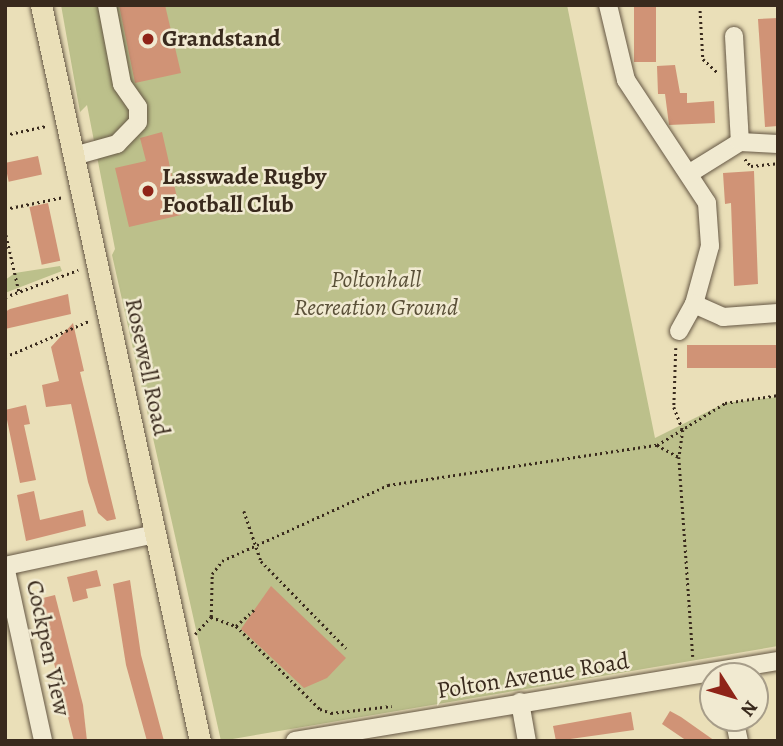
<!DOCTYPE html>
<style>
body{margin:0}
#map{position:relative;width:783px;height:746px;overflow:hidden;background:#eadfb8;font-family:Alegreya,serif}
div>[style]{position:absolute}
.green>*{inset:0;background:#bcc08b}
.building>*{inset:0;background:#d09376;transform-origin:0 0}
.path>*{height:2.5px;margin-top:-1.25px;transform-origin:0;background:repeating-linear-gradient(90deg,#392a1d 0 2px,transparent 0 5.5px)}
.roads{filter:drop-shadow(0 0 2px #655744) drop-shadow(0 0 2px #655744)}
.minor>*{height:18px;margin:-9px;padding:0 9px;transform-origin:9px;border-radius:9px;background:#f1ead1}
.major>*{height:21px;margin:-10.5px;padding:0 10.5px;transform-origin:10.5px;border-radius:10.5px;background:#eadfb8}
.dots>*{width:19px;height:19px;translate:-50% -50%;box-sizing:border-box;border:4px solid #f1ead1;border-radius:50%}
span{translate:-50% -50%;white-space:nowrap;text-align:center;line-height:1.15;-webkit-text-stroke:5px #f1ead1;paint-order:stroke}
.poi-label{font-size:24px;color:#392a1d;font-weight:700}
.left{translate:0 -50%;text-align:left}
.park-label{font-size:24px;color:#5a5038;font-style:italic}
.street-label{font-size:24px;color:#392a1d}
.frame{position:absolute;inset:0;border:7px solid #392a1d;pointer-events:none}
.north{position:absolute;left:699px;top:662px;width:70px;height:70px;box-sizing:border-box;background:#f1ead1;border:2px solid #a79d89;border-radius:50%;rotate:127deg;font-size:19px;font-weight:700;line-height:28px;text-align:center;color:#392a1d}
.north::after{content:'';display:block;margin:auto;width:24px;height:32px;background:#8f2418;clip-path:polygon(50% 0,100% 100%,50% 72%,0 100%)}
</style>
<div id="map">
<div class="green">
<div style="clip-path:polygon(61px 5px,567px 5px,655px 438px,725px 403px,778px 397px,778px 646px,221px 741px,112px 255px,115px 249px,87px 105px,80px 112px)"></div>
<div style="clip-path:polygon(60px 266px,62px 271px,5px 293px,5px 280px,15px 273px)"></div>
</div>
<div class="building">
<div style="clip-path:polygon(119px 5px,165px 5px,181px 73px,135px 83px)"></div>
<div style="left:634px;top:5px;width:22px;height:57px"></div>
<div style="clip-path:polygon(778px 18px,778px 126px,765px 127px,758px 19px)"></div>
<div style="clip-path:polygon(675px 65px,680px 93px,687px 93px,687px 103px,714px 101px,715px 123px,669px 125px,665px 94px,658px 94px,657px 66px)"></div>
<div style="clip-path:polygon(162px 132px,181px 215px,129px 227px,115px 168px,146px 161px,140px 138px)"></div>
<div style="left:38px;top:156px;width:19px;height:34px;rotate:78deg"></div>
<div style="clip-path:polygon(754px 171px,758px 284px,734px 286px,731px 203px,725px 204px,723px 173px)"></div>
<div style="left:48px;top:203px;width:59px;height:19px;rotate:78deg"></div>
<div style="clip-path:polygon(68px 294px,71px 314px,5px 329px,5px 312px,10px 309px)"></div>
<div style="clip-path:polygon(73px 323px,84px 371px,80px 372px,116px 519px,107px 521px,98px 513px,88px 482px,71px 404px,46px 407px,42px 385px,59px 381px,51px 347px)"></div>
<div style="left:778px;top:345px;width:23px;height:91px;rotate:90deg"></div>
<div style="clip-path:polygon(26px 405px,30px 424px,24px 425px,36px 480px,20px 483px,5px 410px)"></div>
<div style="clip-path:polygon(34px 491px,40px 520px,83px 510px,86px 526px,26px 541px,17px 495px)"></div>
<div style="clip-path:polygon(97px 570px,101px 586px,86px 589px,88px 598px,73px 602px,67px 577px)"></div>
<div style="clip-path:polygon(130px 580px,141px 655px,164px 741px,147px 741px,126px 665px,113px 584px)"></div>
<div style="clip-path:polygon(271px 586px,346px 658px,327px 678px,304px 688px,241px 629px)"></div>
<div style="clip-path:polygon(55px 595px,83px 705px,87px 741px,74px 741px,45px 628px,39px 599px)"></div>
<div style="clip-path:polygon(670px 711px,681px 717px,715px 741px,687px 741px,662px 724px)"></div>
<div style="clip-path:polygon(631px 712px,634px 730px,556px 741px,553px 726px)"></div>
</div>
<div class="path">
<div style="left:700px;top:5px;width:54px;rotate:86.8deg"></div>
<div style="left:703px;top:59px;width:21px;rotate:43deg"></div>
<div style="left:5px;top:135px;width:42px;rotate:-12.4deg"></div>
<div style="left:745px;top:159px;width:9px;rotate:49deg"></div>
<div style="left:751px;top:166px;width:27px;rotate:-6deg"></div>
<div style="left:5px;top:209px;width:60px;rotate:-11.5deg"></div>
<div style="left:5px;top:230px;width:63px;rotate:77.1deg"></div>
<div style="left:5px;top:297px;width:78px;rotate:-20.3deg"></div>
<div style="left:676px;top:348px;width:59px;rotate:91.9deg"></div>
<div style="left:674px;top:407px;width:25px;rotate:69deg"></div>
<div style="left:683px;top:430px;width:27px;rotate:98deg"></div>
<div style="left:679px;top:457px;width:200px;rotate:86deg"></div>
<div style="left:5px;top:357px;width:91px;rotate:-23.2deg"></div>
<div style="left:657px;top:445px;width:25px;rotate:29deg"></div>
<div style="left:244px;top:511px;width:53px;rotate:71.2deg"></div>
<div style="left:261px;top:561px;width:122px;rotate:45.7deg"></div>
<div style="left:211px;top:617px;width:27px;rotate:20deg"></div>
<div style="left:236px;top:626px;width:118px;rotate:44.7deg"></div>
<div style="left:320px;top:709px;width:12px;rotate:20deg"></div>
<div style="left:331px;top:713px;width:61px;rotate:-6.5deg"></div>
<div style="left:236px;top:626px;width:27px;rotate:-42deg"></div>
<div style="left:195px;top:634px;width:23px;rotate:-47deg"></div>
<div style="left:211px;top:617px;width:43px;rotate:-88.7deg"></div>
<div style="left:212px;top:574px;width:16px;rotate:-52deg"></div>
<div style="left:222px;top:561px;width:183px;rotate:-24.6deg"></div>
<div style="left:388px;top:485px;width:272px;rotate:-8.5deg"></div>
<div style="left:657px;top:445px;width:80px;rotate:-31.7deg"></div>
<div style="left:725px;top:403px;width:54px;rotate:-8.6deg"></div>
</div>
<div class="roads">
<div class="minor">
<div style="left:608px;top:5px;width:77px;rotate:76.5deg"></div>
<div style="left:626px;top:80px;width:147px;rotate:56.6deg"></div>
<div style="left:707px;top:203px;width:43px;rotate:86deg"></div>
<div style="left:710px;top:246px;width:60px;rotate:105.4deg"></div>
<div style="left:694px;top:304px;width:32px;rotate:24deg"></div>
<div style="left:723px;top:317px;width:55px;rotate:-4.2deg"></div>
<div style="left:734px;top:36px;width:106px;rotate:86.8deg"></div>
<div style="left:74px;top:156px;width:45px;rotate:-15.6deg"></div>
<div style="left:117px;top:144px;width:30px;rotate:-46deg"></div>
<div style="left:138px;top:122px;width:15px;rotate:-90deg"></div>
<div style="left:138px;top:107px;width:28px;rotate:-125deg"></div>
<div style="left:122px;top:84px;width:80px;rotate:-100.8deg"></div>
<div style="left:690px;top:173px;width:59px;rotate:-31.8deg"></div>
<div style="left:740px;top:142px;width:38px;rotate:3deg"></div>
<div style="left:679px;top:331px;width:31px;rotate:-61deg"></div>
<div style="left:5px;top:566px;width:179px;rotate:77.7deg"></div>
<div style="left:5px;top:566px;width:153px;rotate:-12deg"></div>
<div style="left:520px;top:702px;width:40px;rotate:80deg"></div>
<div style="left:734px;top:718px;width:24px;rotate:78deg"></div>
<div style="left:295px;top:741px;width:490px;rotate:-9.4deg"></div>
</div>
<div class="major">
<div style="left:41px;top:5px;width:753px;rotate:77.81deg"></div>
</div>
</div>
<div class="dots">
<div style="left:148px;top:39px;background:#8f2418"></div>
<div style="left:148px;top:191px;background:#8f2418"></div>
</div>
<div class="poi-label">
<span class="left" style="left:162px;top:39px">Grandstand</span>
<span class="left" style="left:162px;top:191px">Lasswade Rugby<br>Football Club</span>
</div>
<div class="park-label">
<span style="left:376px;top:294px">Poltonhall<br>Recreation Ground</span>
</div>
<div class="street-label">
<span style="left:147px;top:367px;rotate:78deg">Rosewell Road</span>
<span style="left:48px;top:648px;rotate:78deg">Cockpen View</span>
<span style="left:533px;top:676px;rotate:-9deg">Polton Avenue Road</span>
</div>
<div class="frame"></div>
<div class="north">N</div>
</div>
